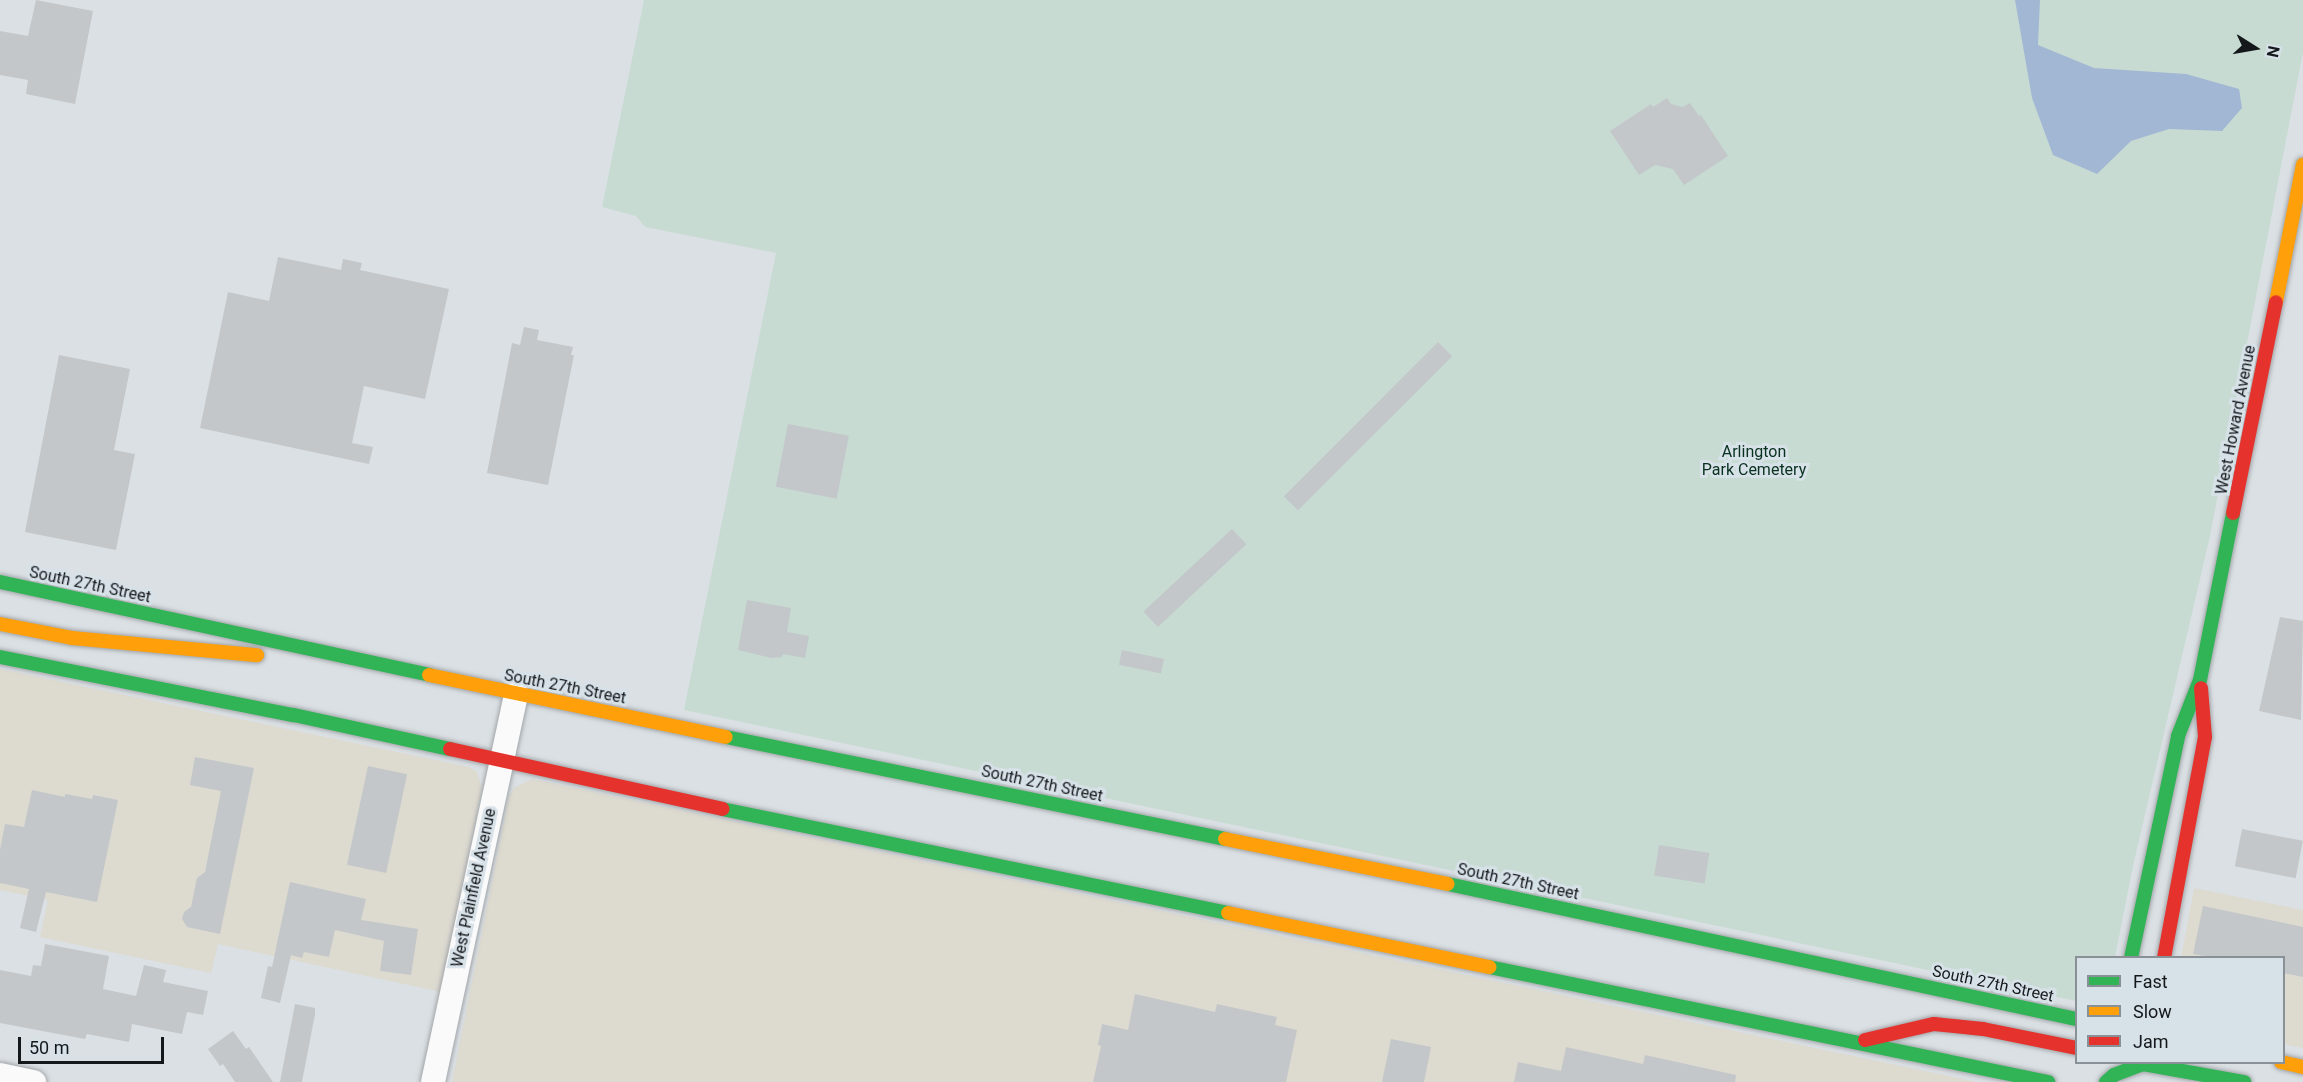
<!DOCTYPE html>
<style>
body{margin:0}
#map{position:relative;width:2303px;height:1082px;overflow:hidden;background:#dbe0e4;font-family:Roboto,sans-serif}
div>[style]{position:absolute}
.commercial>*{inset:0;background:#dddad0}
.green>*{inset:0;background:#c7dbd2}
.water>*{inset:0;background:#a2b7d4}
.building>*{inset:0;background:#c3c7ca;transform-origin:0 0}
.roads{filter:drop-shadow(0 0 2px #a2a6a9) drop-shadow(0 0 2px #a2a6a9)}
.street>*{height:24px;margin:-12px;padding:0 12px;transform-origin:12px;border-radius:12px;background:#fafafb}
.fast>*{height:14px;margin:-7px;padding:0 7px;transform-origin:7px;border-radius:7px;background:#30b455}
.slow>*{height:14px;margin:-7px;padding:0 7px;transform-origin:7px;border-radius:7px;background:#ff9f0a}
.jam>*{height:14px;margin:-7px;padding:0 7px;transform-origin:7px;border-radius:7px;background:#e5322d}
span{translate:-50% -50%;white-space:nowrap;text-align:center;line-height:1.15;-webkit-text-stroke:6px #d7e1e8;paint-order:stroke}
.street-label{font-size:16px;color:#14181a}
.park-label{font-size:16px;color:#08311e}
.legend{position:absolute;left:2075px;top:956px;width:210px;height:108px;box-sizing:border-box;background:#d7e1e8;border:2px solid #899196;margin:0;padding:8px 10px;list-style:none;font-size:18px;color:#14181a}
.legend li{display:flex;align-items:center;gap:12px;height:30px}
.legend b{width:30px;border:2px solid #899196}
.north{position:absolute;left:2225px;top:18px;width:60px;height:60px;-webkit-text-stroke:4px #d7e1e8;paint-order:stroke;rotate:101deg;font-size:16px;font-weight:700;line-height:24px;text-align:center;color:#14181a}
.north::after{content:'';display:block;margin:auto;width:21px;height:27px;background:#14181a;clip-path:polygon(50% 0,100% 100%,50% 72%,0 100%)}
.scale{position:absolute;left:18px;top:1037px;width:146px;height:27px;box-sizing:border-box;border:3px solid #14181a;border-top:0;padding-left:8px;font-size:18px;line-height:21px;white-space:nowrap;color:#14181a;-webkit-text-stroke:4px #d7e1e8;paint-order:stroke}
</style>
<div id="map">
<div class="commercial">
<div style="clip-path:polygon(0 669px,469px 767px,477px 772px,482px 789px,441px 992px,218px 944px,211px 973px,40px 937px,48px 900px,0 890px)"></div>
<div style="clip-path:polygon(532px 779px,1977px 1082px,452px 1082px,509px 796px,514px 788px)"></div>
<div style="clip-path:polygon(2194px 888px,2303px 910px,2303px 1048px,2284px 1044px,2284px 958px,2181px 958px)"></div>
</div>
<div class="green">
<div style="clip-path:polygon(644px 0,2303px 0,2303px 52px,2210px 536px,2133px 866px,2115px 957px,2076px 958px,2076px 1001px,684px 710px,776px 253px,645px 227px,636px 216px,602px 207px)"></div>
</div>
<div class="water">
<div style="clip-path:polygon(2015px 0,2040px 0,2038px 45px,2094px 68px,2186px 74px,2239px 89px,2242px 108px,2222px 131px,2169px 129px,2131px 141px,2097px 174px,2053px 155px,2032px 98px)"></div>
</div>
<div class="building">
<div style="clip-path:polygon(36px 0,93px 11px,75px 104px,26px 94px,28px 80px,0 75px,0 31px,28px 36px)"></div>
<div style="clip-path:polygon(1667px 98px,1671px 104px,1683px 107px,1690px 103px,1699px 116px,1701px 115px,1728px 156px,1684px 185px,1673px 169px,1655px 165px,1639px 175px,1610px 131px,1651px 104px,1653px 107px)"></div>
<div style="clip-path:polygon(278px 257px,341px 270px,343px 259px,362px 263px,360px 270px,449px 289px,425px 399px,364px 386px,352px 443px,373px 447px,369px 464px,200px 428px,228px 292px,269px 301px)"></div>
<div style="clip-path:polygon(524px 327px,539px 330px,537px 340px,573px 347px,571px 355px,574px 355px,548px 485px,487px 473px,512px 343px,520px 345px)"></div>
<div style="left:1438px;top:342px;width:20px;height:218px;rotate:45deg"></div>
<div style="clip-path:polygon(59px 355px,130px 369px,114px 450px,135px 454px,116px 550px,25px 532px)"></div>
<div style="left:788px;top:424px;width:62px;height:64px;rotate:11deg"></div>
<div style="left:1232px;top:529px;width:21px;height:121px;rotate:47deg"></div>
<div style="clip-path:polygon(747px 600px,791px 608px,787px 632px,809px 636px,805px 658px,783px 654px,782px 657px,771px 658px,738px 650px)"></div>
<div style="clip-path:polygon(2280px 617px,2303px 621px,2301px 720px,2259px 711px)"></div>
<div style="left:1122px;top:650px;width:43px;height:15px;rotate:12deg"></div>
<div style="clip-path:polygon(195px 757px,254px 768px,220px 934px,187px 927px,182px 919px,184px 912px,191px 907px,197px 878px,205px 872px,221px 791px,190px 785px)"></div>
<div style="left:368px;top:766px;width:40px;height:101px;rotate:12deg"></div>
<div style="clip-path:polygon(32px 790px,65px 797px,65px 794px,92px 799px,93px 795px,118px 800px,97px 902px,46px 892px,36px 932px,20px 928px,29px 889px,0 883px,0 850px,5px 824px,24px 827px)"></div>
<div style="left:2242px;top:829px;width:62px;height:38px;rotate:11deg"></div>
<div style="left:1659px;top:845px;width:51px;height:31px;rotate:9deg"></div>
<div style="clip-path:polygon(290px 882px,366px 899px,361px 920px,418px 929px,411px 975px,380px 971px,384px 941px,335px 930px,329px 957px,304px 952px,302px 958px,291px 955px,280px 1003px,261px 998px,268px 966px,272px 967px)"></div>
<div style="clip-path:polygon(2203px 906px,2303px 927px,2303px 977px,2283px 973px,2283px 957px,2211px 957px,2193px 954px)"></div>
<div style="clip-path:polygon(45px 944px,109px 956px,103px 989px,136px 996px,144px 965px,166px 970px,163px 982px,208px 991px,203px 1015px,187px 1012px,182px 1034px,132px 1024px,129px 1042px,87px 1034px,85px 1039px,0 1023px,0 970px,31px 976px,33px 965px,41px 966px)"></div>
<div style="clip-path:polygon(1135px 994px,1215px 1012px,1217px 1004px,1277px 1017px,1275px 1025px,1297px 1030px,1286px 1082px,1093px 1082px,1101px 1046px,1098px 1045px,1102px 1024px,1128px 1030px)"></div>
<div style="clip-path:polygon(295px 1004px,315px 1008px,315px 1014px,302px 1082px,280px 1082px)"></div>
<div style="clip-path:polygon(233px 1031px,246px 1049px,249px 1047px,273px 1082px,235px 1082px,223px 1064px,220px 1066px,208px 1049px)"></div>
<div style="clip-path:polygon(1391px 1039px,1431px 1047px,1424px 1082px,1382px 1082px)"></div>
<div style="clip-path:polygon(1566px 1047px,1643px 1064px,1645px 1055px,1736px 1075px,1735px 1082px,1514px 1082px,1518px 1062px,1561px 1071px)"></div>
</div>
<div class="roads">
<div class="street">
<div style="left:0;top:1075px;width:35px;rotate:12deg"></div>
<div style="left:433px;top:1082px;width:397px;rotate:-77.9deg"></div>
</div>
<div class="fast">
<div style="left:0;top:582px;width:439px;rotate:12.2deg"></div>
<div style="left:0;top:657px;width:300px;rotate:11.2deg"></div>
<div style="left:294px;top:715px;width:160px;rotate:12.3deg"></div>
<div style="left:726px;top:737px;width:509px;rotate:11.55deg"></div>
<div style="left:722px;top:809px;width:517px;rotate:11.61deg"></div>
<div style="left:1448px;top:884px;width:642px;rotate:12.13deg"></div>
<div style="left:2131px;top:958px;width:227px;rotate:-78deg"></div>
<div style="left:2178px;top:736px;width:60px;rotate:-68.6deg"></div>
<div style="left:2200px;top:680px;width:170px;rotate:-78.8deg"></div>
<div style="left:1489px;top:967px;width:571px;rotate:11.62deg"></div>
<div style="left:2106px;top:1082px;width:11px;rotate:-41deg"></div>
<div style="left:2114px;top:1075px;width:31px;rotate:-21deg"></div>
<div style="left:2143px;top:1064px;width:103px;rotate:10.1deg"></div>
</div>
<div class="slow">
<div style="left:2276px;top:302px;width:140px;rotate:-78.9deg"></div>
<div style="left:0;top:624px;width:73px;rotate:11deg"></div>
<div style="left:72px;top:638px;width:186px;rotate:5.3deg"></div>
<div style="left:429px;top:675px;width:303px;rotate:11.8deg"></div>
<div style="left:1225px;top:839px;width:227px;rotate:11.4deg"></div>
<div style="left:1228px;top:913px;width:267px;rotate:11.7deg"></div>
<div style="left:2281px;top:1062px;width:23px;rotate:13deg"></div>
</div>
<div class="jam">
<div style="left:2233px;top:513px;width:215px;rotate:-78.5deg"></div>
<div style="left:450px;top:749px;width:279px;rotate:12.4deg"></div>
<div style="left:2164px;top:958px;width:225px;rotate:-79.5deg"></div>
<div style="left:2205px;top:737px;width:49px;rotate:-94.7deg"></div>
<div style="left:1865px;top:1040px;width:71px;rotate:-13.1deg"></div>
<div style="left:1934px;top:1024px;width:49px;rotate:5.8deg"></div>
<div style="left:1983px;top:1029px;width:95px;rotate:11.5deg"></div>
</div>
</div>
<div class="street-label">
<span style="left:2236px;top:420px;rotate:-79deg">West Howard Avenue</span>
<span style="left:90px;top:585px;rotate:12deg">South 27th Street</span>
<span style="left:565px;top:687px;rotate:11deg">South 27th Street</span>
<span style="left:1042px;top:784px;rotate:12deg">South 27th Street</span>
<span style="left:1518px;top:882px;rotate:12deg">South 27th Street</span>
<span style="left:474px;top:888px;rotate:-78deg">West Plainfield Avenue</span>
<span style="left:1993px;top:984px;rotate:12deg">South 27th Street</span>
</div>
<div class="park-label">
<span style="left:1754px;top:461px">Arlington<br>Park Cemetery</span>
</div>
<ul class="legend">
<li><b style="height:8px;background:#30b455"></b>Fast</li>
<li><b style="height:8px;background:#ff9f0a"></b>Slow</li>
<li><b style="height:8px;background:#e5322d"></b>Jam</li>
</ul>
<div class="north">N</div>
<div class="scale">50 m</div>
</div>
